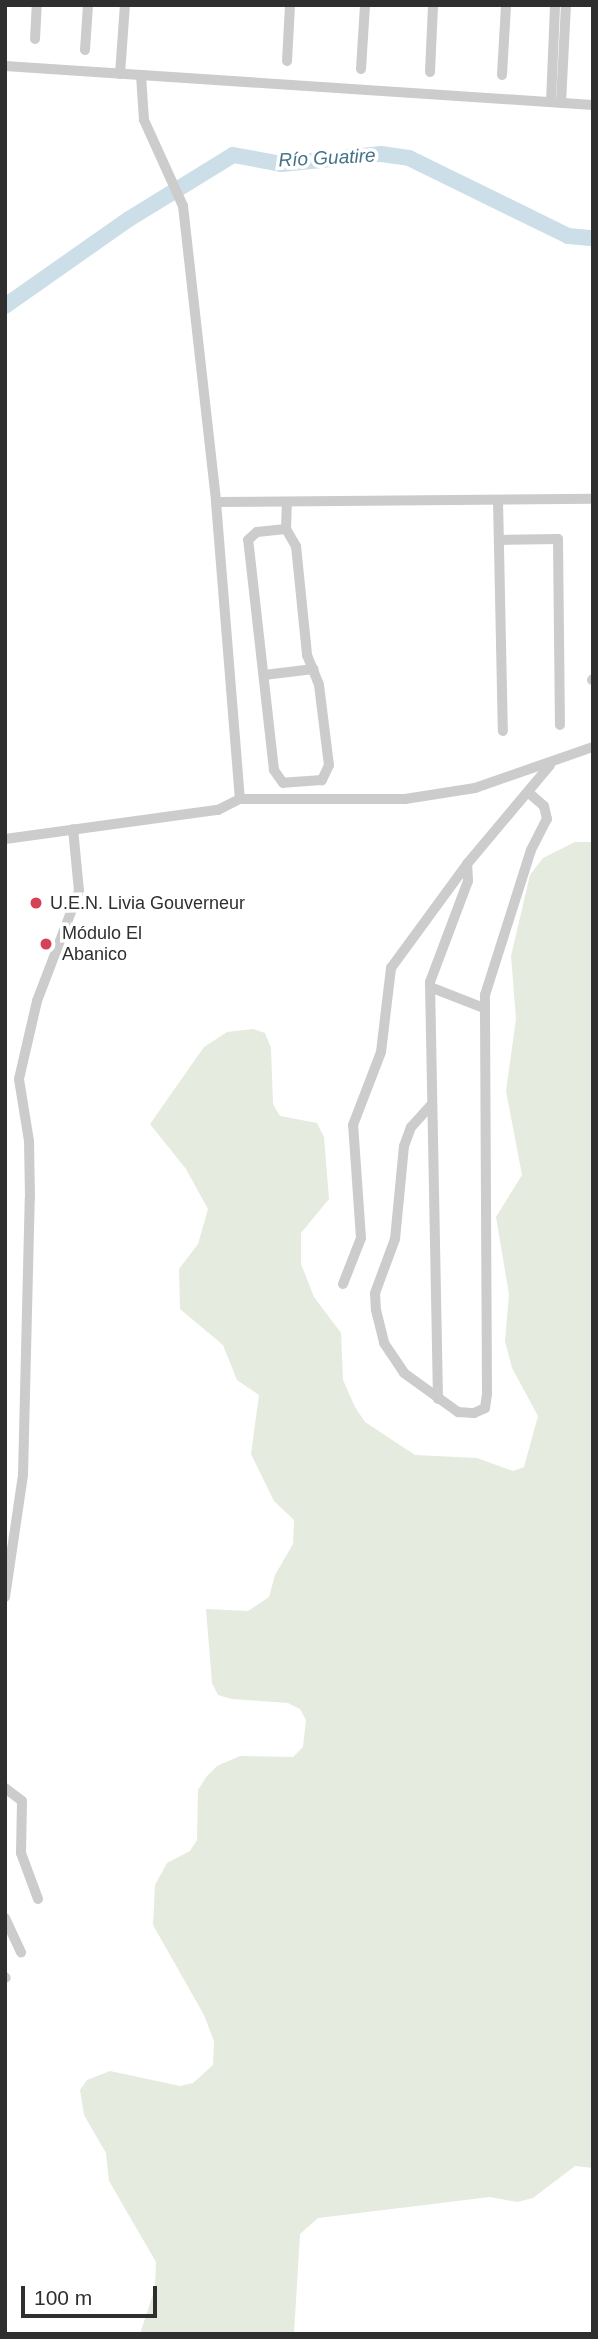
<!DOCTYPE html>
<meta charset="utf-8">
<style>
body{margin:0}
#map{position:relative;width:598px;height:2339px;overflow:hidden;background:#fff;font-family:Helvetica,sans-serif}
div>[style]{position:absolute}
.green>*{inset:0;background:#e5ebde}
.river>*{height:16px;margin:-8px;padding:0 8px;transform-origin:8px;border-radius:8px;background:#ccdfe9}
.minor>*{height:10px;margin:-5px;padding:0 5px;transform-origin:5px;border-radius:5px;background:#ccc}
.dots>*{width:19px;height:19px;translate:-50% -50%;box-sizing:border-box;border:4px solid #fff;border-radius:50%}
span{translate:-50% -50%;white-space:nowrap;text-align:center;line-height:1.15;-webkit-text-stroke:7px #fff;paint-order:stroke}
.poi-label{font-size:18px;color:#2f2f2f}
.left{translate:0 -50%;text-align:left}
.water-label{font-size:19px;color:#447289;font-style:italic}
.frame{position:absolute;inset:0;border:7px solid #2f2f2f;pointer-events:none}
.scale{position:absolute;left:21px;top:2286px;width:136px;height:32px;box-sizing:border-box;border:4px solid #2f2f2f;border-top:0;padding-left:9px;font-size:21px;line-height:24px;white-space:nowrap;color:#2f2f2f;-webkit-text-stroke:5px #fff;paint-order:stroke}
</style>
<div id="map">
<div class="green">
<div style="clip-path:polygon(575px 842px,593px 842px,593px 2168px,575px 2166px,533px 2198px,517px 2202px,490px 2197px,318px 2218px,300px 2234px,294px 2334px,140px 2334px,155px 2288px,156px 2262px,109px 2181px,106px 2153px,84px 2115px,80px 2090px,87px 2080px,110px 2071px,180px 2086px,193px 2083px,213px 2065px,214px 2041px,204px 2015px,153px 1925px,155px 1885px,167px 1863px,190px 1851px,197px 1840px,198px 1790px,207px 1776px,217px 1766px,240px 1756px,293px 1757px,303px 1747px,306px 1720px,300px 1709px,288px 1703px,232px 1699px,218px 1695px,212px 1683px,206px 1609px,248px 1611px,269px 1597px,275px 1575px,293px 1544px,294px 1520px,274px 1501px,251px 1454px,259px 1395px,237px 1380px,223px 1345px,180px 1309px,179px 1269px,198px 1244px,208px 1209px,186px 1169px,150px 1124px,204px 1047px,227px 1032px,253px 1029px,265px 1033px,271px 1048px,273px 1104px,280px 1116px,317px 1123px,324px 1137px,329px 1199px,301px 1233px,301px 1264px,314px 1297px,341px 1333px,343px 1380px,355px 1407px,365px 1422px,415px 1455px,477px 1458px,513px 1471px,524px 1467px,538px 1416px,512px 1368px,505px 1341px,509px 1294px,496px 1217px,522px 1175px,506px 1091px,516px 1019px,511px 956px,530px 875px,543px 858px)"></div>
</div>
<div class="river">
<div style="left:5px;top:306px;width:151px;rotate:-35.1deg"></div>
<div style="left:129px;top:219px;width:122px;rotate:-31.6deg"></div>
<div style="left:233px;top:155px;width:50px;rotate:10.4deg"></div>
<div style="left:282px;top:164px;width:100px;rotate:-5.8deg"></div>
<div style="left:381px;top:154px;width:28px;rotate:8deg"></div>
<div style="left:409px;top:158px;width:177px;rotate:26.1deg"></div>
<div style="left:568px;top:236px;width:25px;rotate:5deg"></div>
</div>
<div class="minor">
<div style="left:35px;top:39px;width:34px;rotate:-87deg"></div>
<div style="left:85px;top:50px;width:45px;rotate:-86.2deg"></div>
<div style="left:287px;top:61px;width:56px;rotate:-86.9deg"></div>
<div style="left:5px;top:66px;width:589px;rotate:3.79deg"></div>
<div style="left:361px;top:69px;width:64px;rotate:-86.4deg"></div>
<div style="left:430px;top:72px;width:67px;rotate:-87.4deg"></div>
<div style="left:120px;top:74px;width:69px;rotate:-85.9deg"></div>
<div style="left:141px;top:75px;width:45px;rotate:86.2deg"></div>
<div style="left:144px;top:120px;width:94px;rotate:65.6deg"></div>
<div style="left:183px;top:206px;width:298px;rotate:83.6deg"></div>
<div style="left:216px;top:502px;width:298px;rotate:85.4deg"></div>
<div style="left:502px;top:75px;width:70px;rotate:-86.7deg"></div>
<div style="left:551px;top:102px;width:97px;rotate:-87.6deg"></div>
<div style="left:561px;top:103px;width:98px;rotate:-87.1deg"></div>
<div style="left:498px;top:500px;width:231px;rotate:88.8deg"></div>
<div style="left:216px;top:502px;width:377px;rotate:-0.5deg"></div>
<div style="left:286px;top:529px;width:20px;rotate:60deg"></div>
<div style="left:296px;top:546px;width:110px;rotate:84.2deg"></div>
<div style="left:307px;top:655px;width:32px;rotate:68deg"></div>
<div style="left:319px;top:685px;width:81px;rotate:82.9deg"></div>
<div style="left:329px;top:765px;width:17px;rotate:115deg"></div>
<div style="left:322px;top:780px;width:39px;rotate:176deg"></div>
<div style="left:283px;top:783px;width:16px;rotate:-125deg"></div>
<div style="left:274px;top:770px;width:231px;rotate:-96.4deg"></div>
<div style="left:248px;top:540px;width:12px;rotate:-42deg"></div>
<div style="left:257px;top:532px;width:29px;rotate:-6deg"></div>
<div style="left:286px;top:529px;width:27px;rotate:-88deg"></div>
<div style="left:499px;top:540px;width:59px;rotate:-1deg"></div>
<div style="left:558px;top:539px;width:186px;rotate:89.4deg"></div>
<div style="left:264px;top:675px;width:50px;rotate:-6.8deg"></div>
<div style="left:592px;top:680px;width:1px;rotate:-45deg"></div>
<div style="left:5px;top:839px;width:215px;rotate:-7.8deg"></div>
<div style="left:218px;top:810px;width:25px;rotate:-27deg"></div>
<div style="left:240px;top:799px;width:165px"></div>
<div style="left:405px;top:799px;width:71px;rotate:-8.9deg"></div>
<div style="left:475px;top:788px;width:125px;rotate:-19.2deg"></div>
<div style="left:430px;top:987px;width:58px;rotate:21.3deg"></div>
<div style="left:431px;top:1105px;width:30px;rotate:132deg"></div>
<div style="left:411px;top:1127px;width:20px;rotate:110deg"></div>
<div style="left:404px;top:1146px;width:93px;rotate:95.5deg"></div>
<div style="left:395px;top:1239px;width:58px;rotate:110.3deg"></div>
<div style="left:375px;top:1293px;width:17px;rotate:87deg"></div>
<div style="left:376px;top:1310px;width:34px;rotate:76deg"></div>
<div style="left:384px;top:1343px;width:36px;rotate:56deg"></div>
<div style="left:404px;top:1373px;width:67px;rotate:35.8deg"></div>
<div style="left:458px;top:1412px;width:16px;rotate:4deg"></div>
<div style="left:474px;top:1413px;width:12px;rotate:-24deg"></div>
<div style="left:485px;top:1408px;width:14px;rotate:-82deg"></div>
<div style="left:487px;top:1394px;width:399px;rotate:-90.3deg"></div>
<div style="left:485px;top:995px;width:152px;rotate:-72.4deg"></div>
<div style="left:531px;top:850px;width:35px;rotate:-63deg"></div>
<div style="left:547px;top:819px;width:13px;rotate:-103deg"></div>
<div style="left:544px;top:806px;width:20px;rotate:-139deg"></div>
<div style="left:343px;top:1284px;width:49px;rotate:-68.6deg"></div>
<div style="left:361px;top:1238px;width:113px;rotate:-94deg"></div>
<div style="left:353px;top:1125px;width:78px;rotate:-69deg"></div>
<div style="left:381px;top:1052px;width:85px;rotate:-83.2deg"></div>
<div style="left:391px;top:968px;width:129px;rotate:-53.8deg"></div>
<div style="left:467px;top:864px;width:129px;rotate:-50deg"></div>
<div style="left:438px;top:1399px;width:417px;rotate:-91.1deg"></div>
<div style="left:430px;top:982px;width:108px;rotate:-69.4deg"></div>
<div style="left:468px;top:881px;width:17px;rotate:-93deg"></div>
<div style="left:5px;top:1597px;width:123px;rotate:-81.6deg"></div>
<div style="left:23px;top:1475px;width:277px;rotate:-88.6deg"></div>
<div style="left:30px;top:1198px;width:57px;rotate:-91deg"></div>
<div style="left:29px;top:1141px;width:63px;rotate:-99.2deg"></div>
<div style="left:19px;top:1079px;width:80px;rotate:-77deg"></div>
<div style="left:37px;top:1001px;width:118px;rotate:-69.1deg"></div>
<div style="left:79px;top:891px;width:62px;rotate:-95.5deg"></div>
<div style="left:5px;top:1788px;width:21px;rotate:37deg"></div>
<div style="left:22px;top:1801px;width:52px;rotate:91.1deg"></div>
<div style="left:21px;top:1853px;width:49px;rotate:69.7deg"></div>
<div style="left:5px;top:1918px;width:38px;rotate:65deg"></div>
<div style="left:5px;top:1977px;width:1px;rotate:45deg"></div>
</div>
<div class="dots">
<div style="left:36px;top:903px;background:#d54255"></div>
<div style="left:46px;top:944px;background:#d54255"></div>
</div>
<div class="poi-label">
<span class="left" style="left:50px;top:903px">U.E.N. Livia Gouverneur</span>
<span class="left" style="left:62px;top:944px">Módulo El<br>Abanico</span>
</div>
<div class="water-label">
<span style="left:327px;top:158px;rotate:-3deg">Río Guatire</span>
</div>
<div class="frame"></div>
<div class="scale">100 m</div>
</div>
